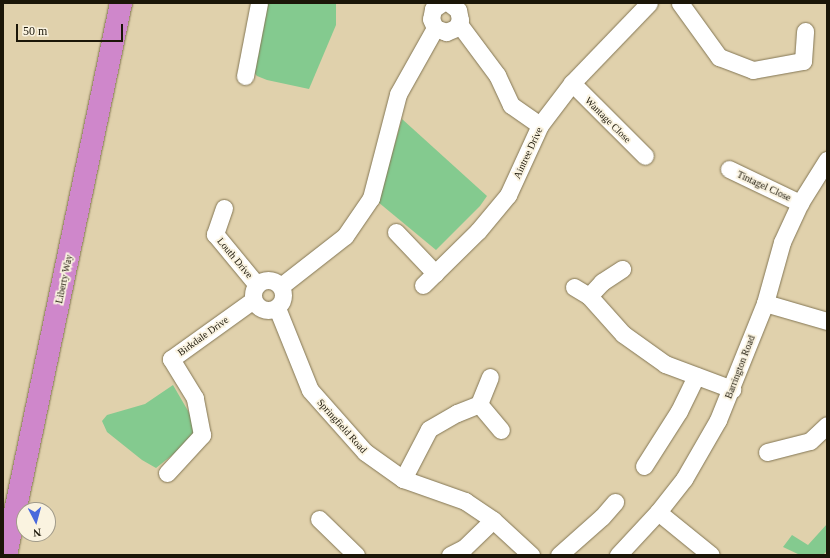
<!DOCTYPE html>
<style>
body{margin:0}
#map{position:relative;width:830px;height:558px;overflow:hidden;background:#e0d1ac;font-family:Georgia,serif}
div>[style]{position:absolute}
.green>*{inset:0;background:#84ca8f}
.roads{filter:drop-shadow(0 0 1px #837654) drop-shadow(0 0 1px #837654)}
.minor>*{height:17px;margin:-8.5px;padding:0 8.5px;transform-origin:8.5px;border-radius:8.5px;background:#fff}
.minor>.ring{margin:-8.5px;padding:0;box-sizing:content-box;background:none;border:17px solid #fff;border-radius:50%}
.highway>*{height:22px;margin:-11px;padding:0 11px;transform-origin:11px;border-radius:11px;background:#cf87cb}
span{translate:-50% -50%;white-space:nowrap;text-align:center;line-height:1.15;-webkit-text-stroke:3.5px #faf3e0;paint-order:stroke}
.street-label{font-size:10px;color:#1b1608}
.frame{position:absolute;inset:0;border:4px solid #1b1608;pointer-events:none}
.north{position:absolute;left:16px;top:502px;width:40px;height:40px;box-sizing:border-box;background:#faf3e0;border:1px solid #a19b8a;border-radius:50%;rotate:174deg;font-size:11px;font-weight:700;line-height:16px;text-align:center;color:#1b1608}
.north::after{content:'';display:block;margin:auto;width:14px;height:18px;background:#4969dc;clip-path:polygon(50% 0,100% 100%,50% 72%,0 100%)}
.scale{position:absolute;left:16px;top:24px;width:107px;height:18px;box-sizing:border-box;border:2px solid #1b1608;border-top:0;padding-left:5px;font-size:12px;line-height:14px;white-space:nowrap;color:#1b1608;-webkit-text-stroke:3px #faf3e0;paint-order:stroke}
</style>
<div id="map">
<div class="green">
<div style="clip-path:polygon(263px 3px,336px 3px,336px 25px,309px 89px,267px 80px,257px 76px,251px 69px)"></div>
<div style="clip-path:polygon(402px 119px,487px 196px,480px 206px,436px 250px,378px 202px)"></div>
<div style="clip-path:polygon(173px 385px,191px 416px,194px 432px,190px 441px,156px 468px,142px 460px,107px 432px,102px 421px,107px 415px,145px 404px)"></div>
<div style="clip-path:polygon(827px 524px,827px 551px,823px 555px,800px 555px,783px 547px,792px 535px,808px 545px)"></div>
</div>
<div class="roads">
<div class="minor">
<div style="left:442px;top:3px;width:11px;rotate:146deg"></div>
<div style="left:433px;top:9px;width:10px;rotate:101deg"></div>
<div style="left:431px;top:19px;width:10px;rotate:66deg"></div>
<div style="left:435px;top:28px;width:12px;rotate:20deg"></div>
<div style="left:446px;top:32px;width:11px;rotate:-22deg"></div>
<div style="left:456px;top:28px;width:9px;rotate:-63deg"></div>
<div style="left:460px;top:20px;width:10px;rotate:-101deg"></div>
<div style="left:458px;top:10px;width:11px;rotate:-142deg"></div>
<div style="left:680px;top:3px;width:67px;rotate:54.2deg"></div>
<div style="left:719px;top:57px;width:36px;rotate:21deg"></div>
<div style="left:753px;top:70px;width:51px;rotate:-10.2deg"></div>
<div style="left:803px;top:61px;width:30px;rotate:-86deg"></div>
<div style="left:459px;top:24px;width:64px;rotate:53.3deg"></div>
<div style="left:497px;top:75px;width:33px;rotate:65deg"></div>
<div style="left:511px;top:105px;width:35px;rotate:35deg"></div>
<div style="left:245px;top:76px;width:74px;rotate:-79.1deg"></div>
<div style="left:572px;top:83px;width:103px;rotate:45deg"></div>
<div style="left:729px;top:169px;width:79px;rotate:25.6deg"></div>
<div style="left:224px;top:208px;width:28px;rotate:109deg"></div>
<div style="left:215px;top:234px;width:66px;rotate:50.5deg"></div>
<div style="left:396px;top:232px;width:57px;rotate:46.4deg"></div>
<div class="ring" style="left:253px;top:280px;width:13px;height:13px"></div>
<div style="left:423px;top:285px;width:77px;rotate:-44.5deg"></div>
<div style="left:478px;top:231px;width:47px;rotate:-50.2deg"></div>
<div style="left:508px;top:195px;width:77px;rotate:-65.4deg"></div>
<div style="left:540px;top:125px;width:53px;rotate:-52.7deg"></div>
<div style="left:572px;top:83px;width:111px;rotate:-46.1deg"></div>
<div style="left:281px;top:286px;width:81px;rotate:-38deg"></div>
<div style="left:345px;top:236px;width:46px;rotate:-55.6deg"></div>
<div style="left:371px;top:198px;width:107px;rotate:-75.4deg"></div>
<div style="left:398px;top:94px;width:76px;rotate:-60.7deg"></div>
<div style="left:574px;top:287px;width:17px;rotate:31deg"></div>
<div style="left:589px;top:296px;width:51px;rotate:48.2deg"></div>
<div style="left:623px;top:334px;width:52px;rotate:35.5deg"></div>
<div style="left:665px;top:364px;width:72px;rotate:20.5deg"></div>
<div style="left:589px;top:296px;width:19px;rotate:-47deg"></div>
<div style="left:602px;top:282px;width:24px;rotate:-33deg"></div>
<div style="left:765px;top:303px;width:65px;rotate:16.2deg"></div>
<div style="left:277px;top:308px;width:88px;rotate:68.1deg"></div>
<div style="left:310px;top:390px;width:83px;rotate:48.4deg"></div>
<div style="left:365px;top:452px;width:47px;rotate:35.4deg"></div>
<div style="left:403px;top:479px;width:66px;rotate:19.5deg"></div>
<div style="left:465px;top:501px;width:34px;rotate:34deg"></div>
<div style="left:493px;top:520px;width:52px;rotate:42.6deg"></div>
<div style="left:479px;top:404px;width:29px;rotate:-68deg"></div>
<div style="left:767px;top:452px;width:44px;rotate:-14.3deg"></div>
<div style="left:810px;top:441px;width:23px;rotate:-43deg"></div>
<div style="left:644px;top:466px;width:65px;rotate:-57.5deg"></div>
<div style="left:679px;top:411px;width:39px;rotate:-64deg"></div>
<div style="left:167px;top:473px;width:52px;rotate:-47.4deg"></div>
<div style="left:202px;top:435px;width:38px;rotate:-101deg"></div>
<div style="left:195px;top:398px;width:46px;rotate:-121.6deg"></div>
<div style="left:171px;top:359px;width:101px;rotate:-35.7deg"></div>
<div style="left:403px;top:479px;width:56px;rotate:-62.5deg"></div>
<div style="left:429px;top:429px;width:32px;rotate:-30deg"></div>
<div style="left:457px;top:413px;width:24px;rotate:-22deg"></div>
<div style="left:479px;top:404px;width:34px;rotate:50deg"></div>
<div style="left:658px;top:512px;width:68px;rotate:39.1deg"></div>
<div style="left:319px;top:519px;width:52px;rotate:44.2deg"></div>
<div style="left:450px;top:555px;width:16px;rotate:-27deg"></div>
<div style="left:464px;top:548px;width:40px;rotate:-44deg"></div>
<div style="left:559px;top:555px;width:57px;rotate:-41.5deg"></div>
<div style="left:602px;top:517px;width:20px;rotate:-49deg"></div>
<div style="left:618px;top:555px;width:59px;rotate:-47.1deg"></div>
<div style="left:658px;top:512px;width:42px;rotate:-51.8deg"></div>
<div style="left:684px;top:479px;width:68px;rotate:-60deg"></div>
<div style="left:718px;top:420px;width:126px;rotate:-68.1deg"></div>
<div style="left:765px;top:303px;width:63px;rotate:-74.4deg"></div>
<div style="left:782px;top:242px;width:43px;rotate:-65.2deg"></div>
<div style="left:800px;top:203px;width:51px;rotate:-57.9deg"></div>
</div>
<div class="highway">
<div style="left:6px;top:555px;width:564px;rotate:-78.23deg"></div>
</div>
</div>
<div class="street-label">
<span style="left:608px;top:120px;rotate:45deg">Wantage Close</span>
<span style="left:528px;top:153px;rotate:-65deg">Aintree Drive</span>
<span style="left:764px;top:186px;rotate:25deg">Tintagel Close</span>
<span style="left:235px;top:258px;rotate:50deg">Louth Drive</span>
<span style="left:64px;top:279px;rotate:-78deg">Liberty Way</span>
<span style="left:203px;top:336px;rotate:-36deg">Birkdale Drive</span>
<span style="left:740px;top:367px;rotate:-69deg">Barrington Road</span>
<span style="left:342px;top:426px;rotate:48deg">Springfield Road</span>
</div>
<div class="frame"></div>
<div class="north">N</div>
<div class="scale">50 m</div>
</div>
